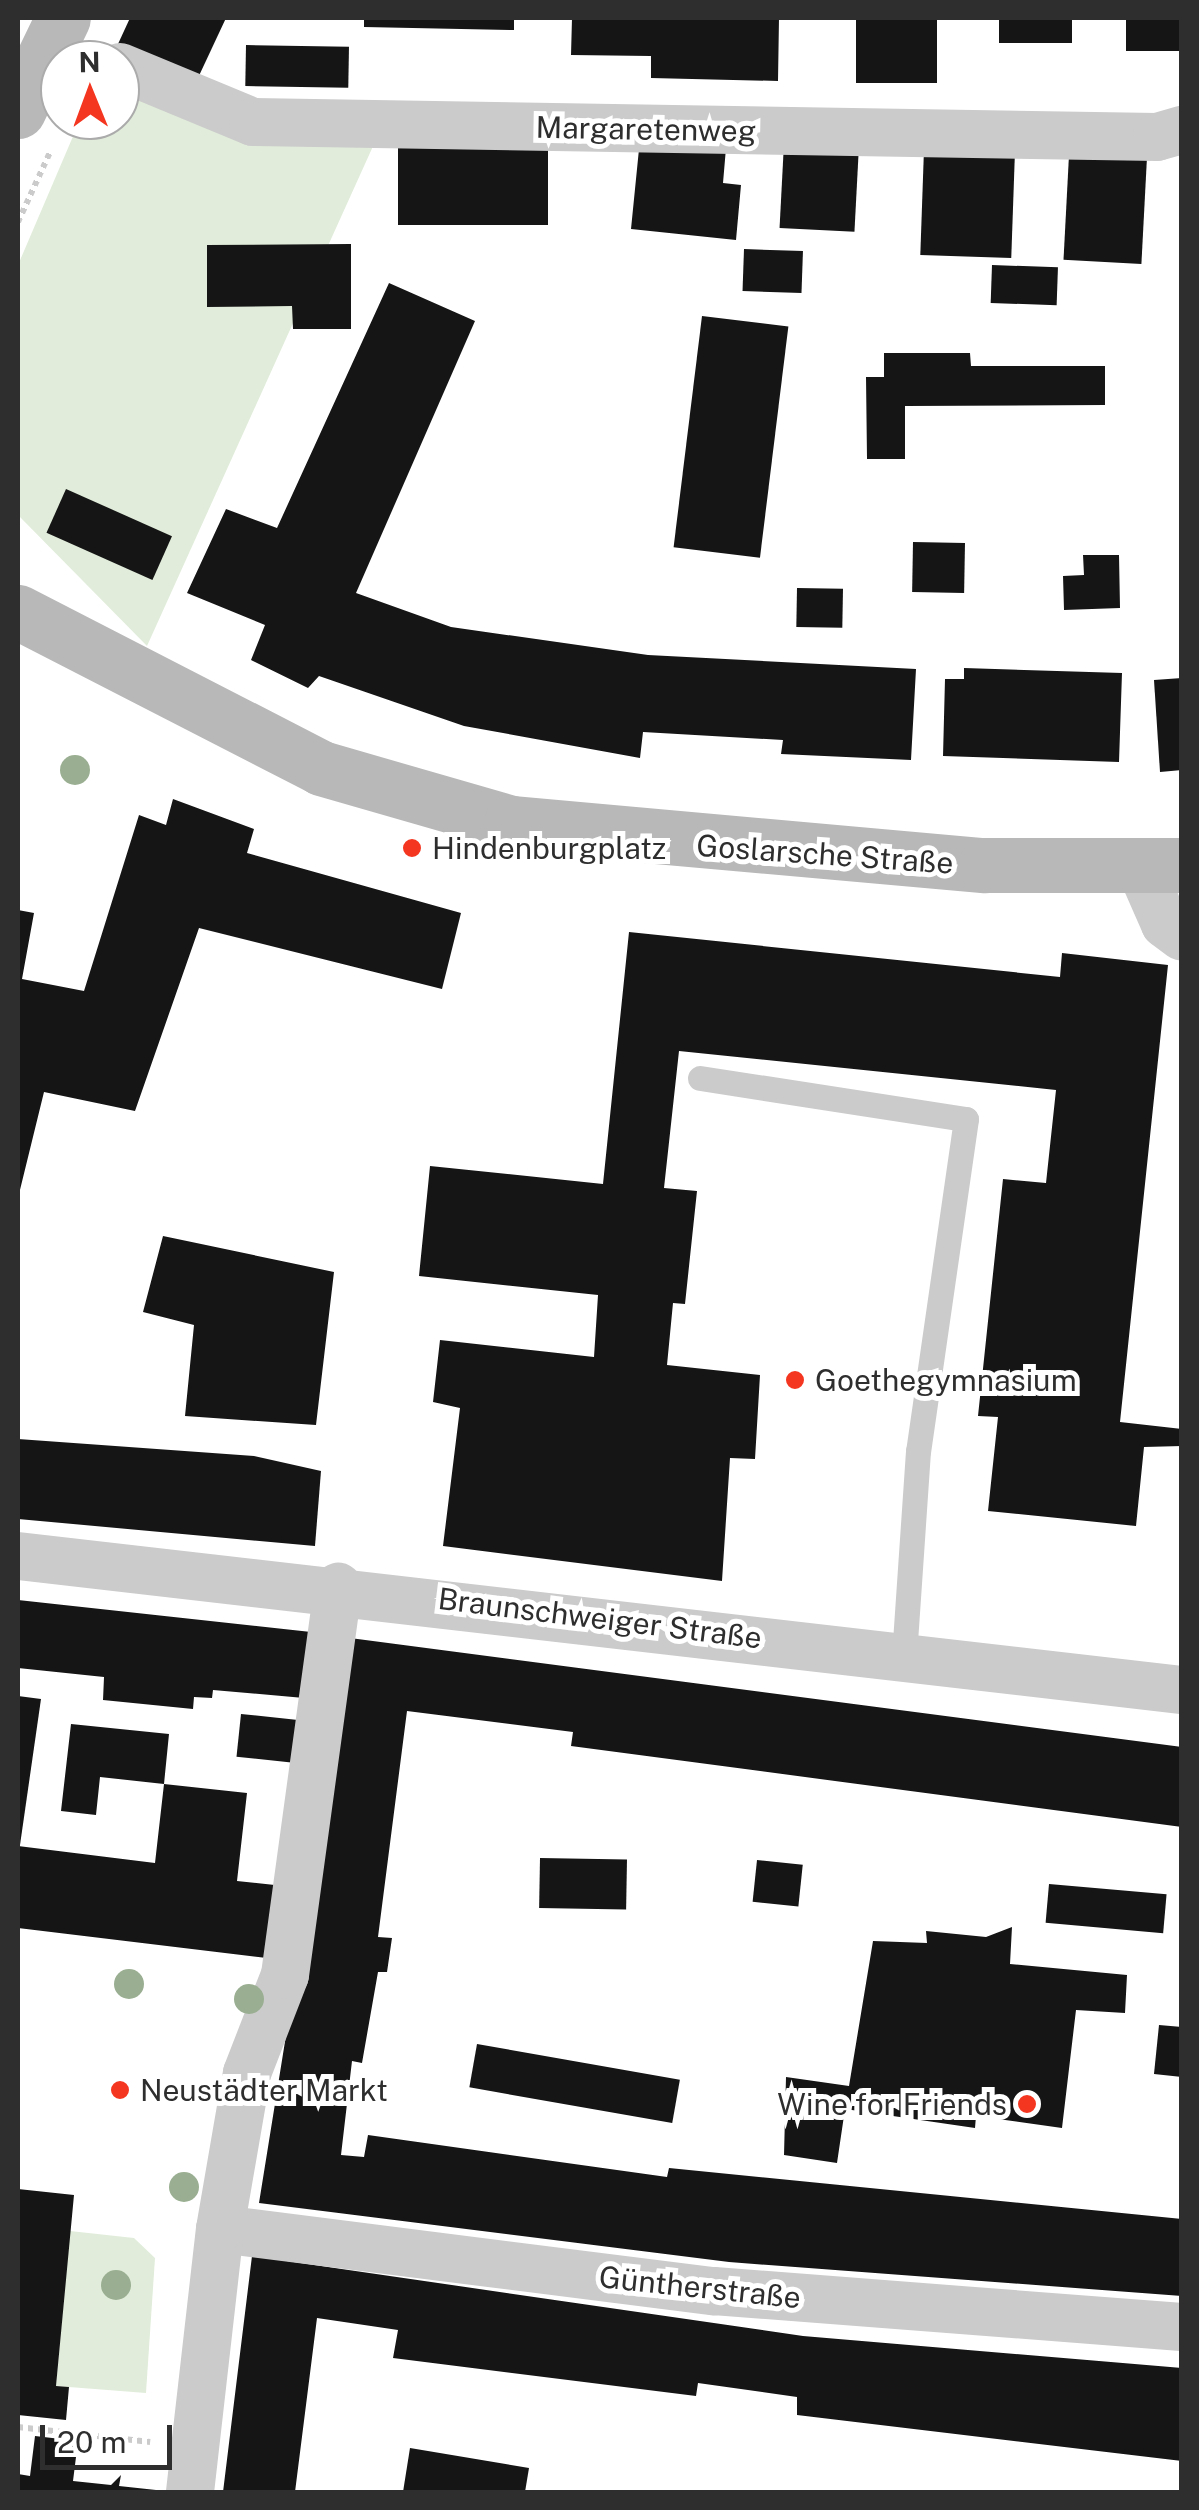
<!DOCTYPE html>
<meta charset="utf-8">
<style>
body{margin:0}
#map{position:relative;width:1199px;height:2510px;overflow:hidden;background:#fff;font-family:"Public Sans",sans-serif}
div>[style]{position:absolute}
.green>*{inset:0;background:#e1edda}
.building>*{inset:0;background:#151515;transform-origin:0 0}
.path>*{height:6px;margin-top:-3px;transform-origin:0;background:repeating-linear-gradient(90deg,#cbcbcb 0 5px,transparent 0 10px)}
.service>*{height:25px;margin:-12.5px;padding:0 12.5px;transform-origin:12.5px;border-radius:12.5px;background:#cbcbcb}
.minor>*{height:48px;margin:-24px;padding:0 24px;transform-origin:24px;border-radius:24px;background:#cbcbcb}
.secondary>*{height:55px;margin:-27.5px;padding:0 27.5px;transform-origin:27.5px;border-radius:27.5px;background:#b8b8b8}
.trees>*{width:30px;height:30px;margin:-15px;border-radius:50%;background:#9aaf91}
.dots>*{width:28px;height:28px;translate:-50% -50%;box-sizing:border-box;border:5px solid #fff;border-radius:50%}
span{translate:-50% -50%;white-space:nowrap;text-align:center;line-height:1.15;-webkit-text-stroke:10px #fff;paint-order:stroke}
.street-label{font-size:30px;color:#2e2e2e}
.poi-label{font-size:30px;color:#2e2e2e}
.left{translate:0 -50%;text-align:left}
.right{translate:-100% -50%;text-align:right}
.frame{position:absolute;inset:0;border:20px solid #2e2e2e;pointer-events:none}
.north{position:absolute;left:40px;top:40px;width:100px;height:100px;box-sizing:border-box;background:#fff;border:2px solid #ababab;border-radius:50%;rotate:359deg;font-size:28px;font-weight:700;line-height:40px;text-align:center;color:#2e2e2e}
.north::after{content:'';display:block;margin:auto;width:35px;height:45px;background:#f43620;clip-path:polygon(50% 0,100% 100%,50% 72%,0 100%)}
.scale{position:absolute;left:40px;top:2425px;width:132px;height:45px;box-sizing:border-box;border:5px solid #2e2e2e;border-top:0;padding-left:12px;font-size:30px;line-height:35px;white-space:nowrap;color:#2e2e2e;-webkit-text-stroke:8px #fff;paint-order:stroke}
</style>
<div id="map">
<div class="green">
<div style="clip-path:polygon(120px 93px,379px 133px,147px 646px,18px 515px,18px 265px,80px 120px,120px 120px)"></div>
<div style="clip-path:polygon(70px 2231px,134px 2238px,155px 2258px,146px 2393px,56px 2386px)"></div>
</div>
<div class="building">
<div style="clip-path:polygon(130px 18px,226px 18px,197px 80px,118px 44px)"></div>
<div style="clip-path:polygon(364px 18px,514px 18px,514px 30px,364px 27px)"></div>
<div style="clip-path:polygon(572px 18px,779px 18px,778px 81px,651px 78px,651px 56px,571px 55px)"></div>
<div style="left:856px;top:18px;width:81px;height:65px"></div>
<div style="left:999px;top:18px;width:73px;height:25px"></div>
<div style="left:1126px;top:18px;width:56px;height:33px"></div>
<div style="left:246px;top:45px;width:103px;height:41px;rotate:1deg"></div>
<div style="left:398px;top:139px;width:150px;height:86px"></div>
<div style="clip-path:polygon(640px 139px,726px 148px,723px 183px,741px 185px,736px 240px,631px 229px)"></div>
<div style="left:784px;top:143px;width:75px;height:85px;rotate:3deg"></div>
<div style="left:924px;top:149px;width:91px;height:106px;rotate:2deg"></div>
<div style="left:1069px;top:155px;width:78px;height:105px;rotate:3deg"></div>
<div style="clip-path:polygon(351px 244px,351px 329px,293px 329px,292px 306px,207px 307px,207px 245px)"></div>
<div style="left:744px;top:249px;width:59px;height:42px;rotate:2deg"></div>
<div style="left:992px;top:265px;width:66px;height:38px;rotate:2deg"></div>
<div style="clip-path:polygon(389px 283px,475px 321px,356px 593px,451px 627px,648px 655px,916px 669px,911px 760px,781px 754px,783px 740px,643px 732px,640px 758px,464px 726px,319px 676px,308px 688px,251px 660px,265px 625px,187px 593px,226px 509px,277px 528px)"></div>
<div style="left:702px;top:316px;width:87px;height:233px;rotate:7deg"></div>
<div style="clip-path:polygon(884px 353px,970px 353px,971px 366px,1105px 366px,1105px 405px,905px 406px,905px 459px,867px 459px,866px 377px,884px 377px)"></div>
<div style="left:66px;top:489px;width:116px;height:48px;rotate:24deg"></div>
<div style="left:913px;top:542px;width:52px;height:50px;rotate:1deg"></div>
<div style="clip-path:polygon(1083px 555px,1119px 555px,1120px 608px,1064px 610px,1063px 576px,1084px 575px)"></div>
<div style="left:797px;top:588px;width:46px;height:39px;rotate:1deg"></div>
<div style="clip-path:polygon(964px 668px,1122px 673px,1119px 762px,943px 756px,945px 679px,964px 679px)"></div>
<div style="clip-path:polygon(1182px 678px,1182px 770px,1160px 772px,1154px 680px)"></div>
<div style="clip-path:polygon(173px 799px,254px 829px,247px 853px,461px 913px,442px 989px,199px 928px,135px 1111px,44px 1092px,18px 1198px,18px 910px,34px 913px,22px 979px,84px 991px,139px 815px,166px 825px)"></div>
<div style="clip-path:polygon(629px 932px,1060px 977px,1062px 953px,1168px 965px,1120px 1422px,1182px 1429px,1182px 1446px,1144px 1447px,1136px 1526px,988px 1511px,998px 1417px,978px 1416px,1003px 1179px,1046px 1183px,1056px 1090px,679px 1051px,664px 1188px,697px 1191px,685px 1304px,673px 1303px,667px 1365px,760px 1375px,755px 1459px,730px 1458px,722px 1581px,443px 1546px,460px 1408px,433px 1402px,440px 1340px,594px 1357px,598px 1295px,419px 1276px,430px 1166px,603px 1184px)"></div>
<div style="clip-path:polygon(163px 1236px,334px 1272px,316px 1425px,185px 1416px,194px 1325px,143px 1312px)"></div>
<div style="clip-path:polygon(18px 1439px,254px 1456px,321px 1471px,315px 1546px,18px 1519px)"></div>
<div style="clip-path:polygon(18px 1600px,311px 1632px,304px 1698px,213px 1690px,212px 1698px,194px 1697px,193px 1709px,103px 1700px,104px 1677px,18px 1668px)"></div>
<div style="clip-path:polygon(350px 1638px,1182px 1747px,1182px 1827px,571px 1746px,573px 1732px,407px 1711px,378px 1937px,392px 1938px,387px 1972px,378px 1972px,362px 2063px,352px 2061px,341px 2155px,364px 2157px,368px 2135px,667px 2177px,669px 2168px,1182px 2219px,1182px 2296px,729px 2262px,259px 2203px)"></div>
<div style="clip-path:polygon(18px 1696px,41px 1699px,20px 1845px,18px 1845px)"></div>
<div style="left:241px;top:1714px;width:62px;height:43px;rotate:6deg"></div>
<div style="clip-path:polygon(71px 1724px,169px 1734px,164px 1784px,100px 1777px,96px 1815px,61px 1811px)"></div>
<div style="clip-path:polygon(164px 1784px,247px 1793px,237px 1881px,284px 1886px,275px 1959px,18px 1928px,18px 1846px,155px 1863px)"></div>
<div style="left:540px;top:1858px;width:87px;height:50px;rotate:1deg"></div>
<div style="left:757px;top:1860px;width:46px;height:42px;rotate:6deg"></div>
<div style="left:1049px;top:1884px;width:118px;height:39px;rotate:5deg"></div>
<div style="clip-path:polygon(1012px 1927px,1010px 1964px,1127px 1975px,1125px 2013px,1076px 2010px,1062px 2128px,976px 2116px,975px 2128px,845px 2109px,837px 2163px,784px 2155px,786px 2077px,849px 2086px,873px 1941px,927px 1943px,926px 1931px,986px 1937px)"></div>
<div style="clip-path:polygon(1159px 2025px,1182px 2027px,1182px 2077px,1154px 2074px)"></div>
<div style="left:477px;top:2044px;width:206px;height:44px;rotate:10deg"></div>
<div style="clip-path:polygon(18px 2189px,74px 2195px,56px 2386px,69px 2387px,66px 2420px,18px 2415px)"></div>
<div style="clip-path:polygon(252px 2256px,803px 2336px,1182px 2368px,1182px 2461px,797px 2415px,797px 2397px,698px 2383px,696px 2396px,393px 2358px,398px 2330px,317px 2318px,295px 2492px,223px 2492px)"></div>
<div style="clip-path:polygon(35px 2436px,78px 2441px,73px 2481px,111px 2485px,121px 2475px,119px 2486px,156px 2490px,18px 2492px,18px 2474px,30px 2476px)"></div>
<div style="clip-path:polygon(410px 2448px,529px 2468px,525px 2492px,403px 2492px)"></div>
</div>
<div class="path">
<div style="left:18px;top:222px;width:79px;rotate:-65.4deg"></div>
<div style="left:18px;top:2427px;width:133px;rotate:6.5deg"></div>
</div>
<div class="service">
<div style="left:700px;top:1078px;width:269px;rotate:8.8deg"></div>
<div style="left:966px;top:1119px;width:335px;rotate:98.2deg"></div>
<div style="left:918px;top:1451px;width:204px;rotate:93.9deg"></div>
</div>
<div class="minor">
<div style="left:120px;top:67px;width:144px;rotate:22.5deg"></div>
<div style="left:253px;top:122px;width:904px;rotate:0.95deg"></div>
<div style="left:1157px;top:137px;width:26px;rotate:-16deg"></div>
<div style="left:1140px;top:867px;width:62px;rotate:66.3deg"></div>
<div style="left:1165px;top:924px;width:21px;rotate:37deg"></div>
<div style="left:18px;top:1556px;width:1172px;rotate:6.57deg"></div>
<div style="left:220px;top:2229px;width:498px;rotate:7.2deg"></div>
<div style="left:714px;top:2291px;width:469px;rotate:4.4deg"></div>
<div style="left:190px;top:2492px;width:265px;rotate:-83.5deg"></div>
<div style="left:220px;top:2229px;width:158px;rotate:-80.2deg"></div>
<div style="left:247px;top:2073px;width:105px;rotate:-68.8deg"></div>
<div style="left:285px;top:1975px;width:392px;rotate:-82.2deg"></div>
</div>
<div class="secondary">
<div style="left:18px;top:111px;width:103px;rotate:-64.2deg"></div>
<div style="left:18px;top:612px;width:341px;rotate:27.2deg"></div>
<div style="left:321px;top:768px;width:198px;rotate:16.1deg"></div>
<div style="left:511px;top:823px;width:476px;rotate:5.1deg"></div>
<div style="left:985px;top:865px;width:197px"></div>
</div>
<div class="trees">
<div style="left:75px;top:770px"></div>
<div style="left:129px;top:1984px"></div>
<div style="left:249px;top:1999px"></div>
<div style="left:184px;top:2187px"></div>
<div style="left:116px;top:2285px"></div>
</div>
<div class="dots">
<div style="left:412px;top:848px;background:#f43620"></div>
<div style="left:795px;top:1380px;background:#f43620"></div>
<div style="left:120px;top:2090px;background:#f43620"></div>
<div style="left:1027px;top:2104px;background:#f43620"></div>
</div>
<div class="street-label">
<span style="left:646px;top:129px;rotate:1deg">Margaretenweg</span>
<span style="left:825px;top:854px;rotate:4deg">Goslarsche Straße</span>
<span style="left:600px;top:1618px;rotate:7deg">Braunschweiger Straße</span>
<span style="left:700px;top:2287px;rotate:6deg">Güntherstraße</span>
</div>
<div class="poi-label">
<span class="left" style="left:432px;top:848px">Hindenburgplatz</span>
<span class="left" style="left:815px;top:1380px">Goethegymnasium</span>
<span class="left" style="left:140px;top:2090px">Neustädter Markt</span>
<span class="right" style="left:1007px;top:2104px">Wine for Friends</span>
</div>
<div class="frame"></div>
<div class="north">N</div>
<div class="scale">20 m</div>
</div>
